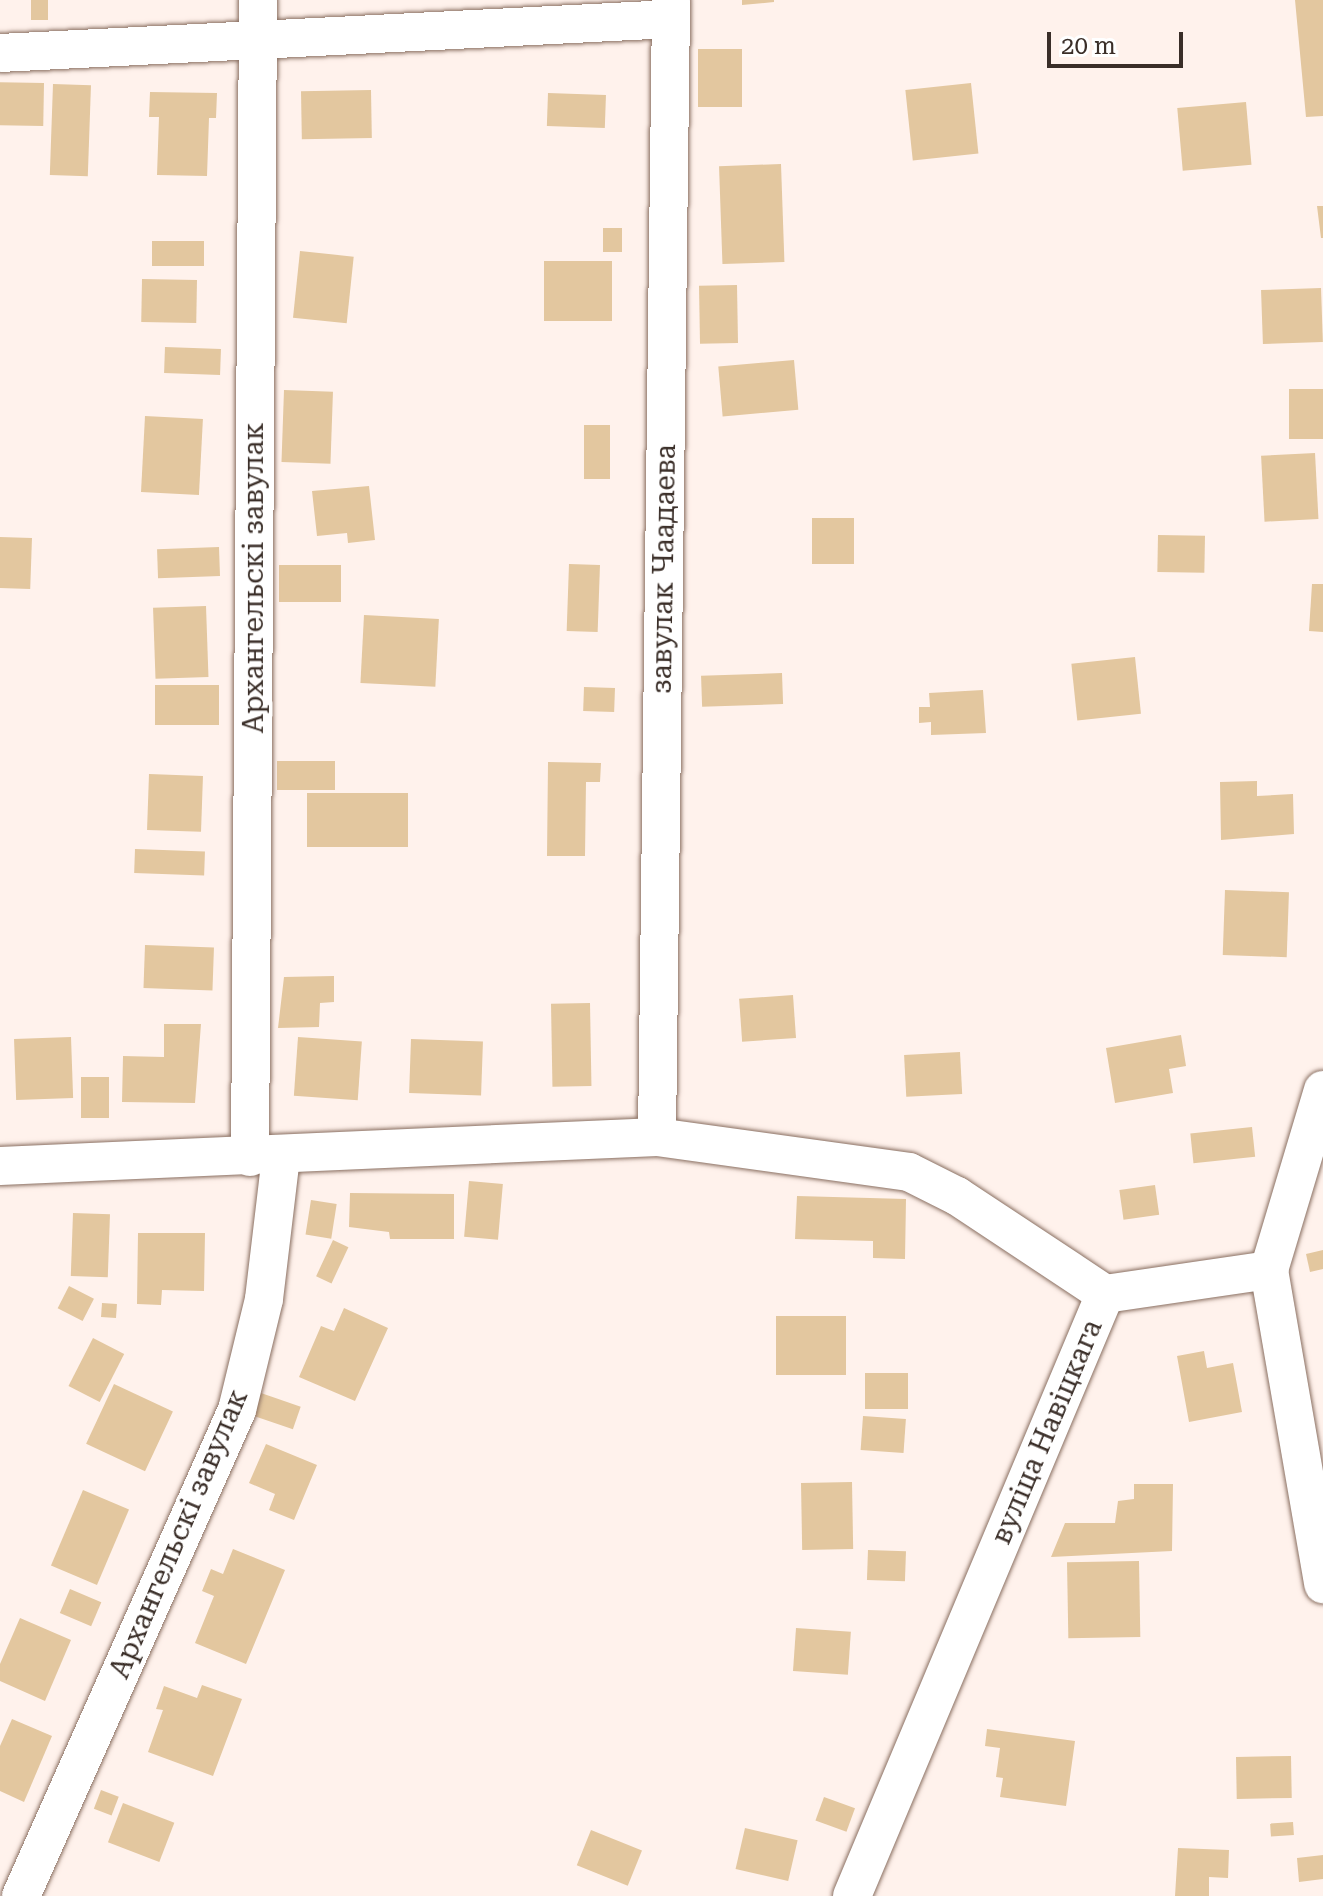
<!DOCTYPE html>
<meta charset="utf-8">
<style>
body{margin:0}
#map{position:relative;width:1323px;height:1896px;overflow:hidden;background:#fff2ec;font-family:"Roboto Serif",serif}
div>[style]{position:absolute}
.building>*{inset:0;background:#e3c79f;transform-origin:0 0}
.roads{filter:drop-shadow(0 0 2px #8a6f61) drop-shadow(0 0 2px #8a6f61)}
.street>*{height:38px;margin:-19px;padding:0 19px;transform-origin:19px;border-radius:19px;background:#fff}
span{translate:-50% -50%;white-space:nowrap;text-align:center;line-height:1.15;-webkit-text-stroke:7px #fff;paint-order:stroke}
.street-label{font-size:28px;color:#3a2e28}
.scale{position:absolute;left:1047px;top:32px;width:136px;height:36px;box-sizing:border-box;border:4px solid #3a2e28;border-top:0;padding-left:10px;font-size:24px;line-height:28px;white-space:nowrap;color:#3a2e28;-webkit-text-stroke:6px #fff;paint-order:stroke}
</style>
<div id="map">
<div class="building">
<div style="left:31px;top:0;width:17px;height:20px"></div>
<div style="clip-path:polygon(742px 0,774px 0,774px 2px,742px 5px)"></div>
<div style="clip-path:polygon(1295px 0,1323px 0,1323px 116px,1306px 117px)"></div>
<div style="left:698px;top:49px;width:44px;height:58px"></div>
<div style="left:44px;top:83px;width:43px;height:44px;rotate:91deg"></div>
<div style="left:971px;top:83px;width:71px;height:66px;rotate:84deg"></div>
<div style="left:53px;top:84px;width:38px;height:91px;rotate:2deg"></div>
<div style="left:371px;top:90px;width:48px;height:70px;rotate:89deg"></div>
<div style="clip-path:polygon(150px 92px,217px 93px,216px 118px,209px 118px,207px 176px,157px 175px,159px 117px,149px 117px)"></div>
<div style="left:548px;top:93px;width:58px;height:33px;rotate:2deg"></div>
<div style="left:1246px;top:102px;width:63px;height:69px;rotate:85deg"></div>
<div style="left:781px;top:164px;width:98px;height:62px;rotate:88deg"></div>
<div style="clip-path:polygon(1317px 206px,1323px 206px,1323px 238px,1321px 238px)"></div>
<div style="left:622px;top:228px;width:24px;height:19px;rotate:90deg"></div>
<div style="left:152px;top:241px;width:52px;height:25px"></div>
<div style="left:300px;top:251px;width:54px;height:67px;rotate:6deg"></div>
<div style="left:612px;top:261px;width:60px;height:68px;rotate:90deg"></div>
<div style="left:142px;top:279px;width:55px;height:43px;rotate:1deg"></div>
<div style="left:737px;top:285px;width:58px;height:38px;rotate:89deg"></div>
<div style="left:1321px;top:288px;width:54px;height:60px;rotate:88deg"></div>
<div style="left:165px;top:347px;width:56px;height:26px;rotate:2deg"></div>
<div style="left:794px;top:360px;width:50px;height:76px;rotate:85deg"></div>
<div style="left:1289px;top:389px;width:34px;height:50px"></div>
<div style="left:284px;top:390px;width:49px;height:72px;rotate:2deg"></div>
<div style="left:145px;top:416px;width:58px;height:76px;rotate:3deg"></div>
<div style="left:584px;top:425px;width:26px;height:54px"></div>
<div style="left:1315px;top:453px;width:66px;height:54px;rotate:87deg"></div>
<div style="clip-path:polygon(369px 486px,375px 540px,348px 543px,347px 533px,317px 536px,312px 491px)"></div>
<div style="left:812px;top:518px;width:42px;height:46px"></div>
<div style="left:1158px;top:535px;width:47px;height:37px;rotate:1deg"></div>
<div style="left:0;top:537px;width:32px;height:51px;rotate:2deg"></div>
<div style="left:219px;top:547px;width:29px;height:62px;rotate:88deg"></div>
<div style="left:569px;top:564px;width:31px;height:67px;rotate:2deg"></div>
<div style="left:279px;top:565px;width:62px;height:37px"></div>
<div style="clip-path:polygon(1312px 584px,1323px 584px,1323px 632px,1309px 631px)"></div>
<div style="left:206px;top:606px;width:71px;height:53px;rotate:88deg"></div>
<div style="left:364px;top:615px;width:75px;height:68px;rotate:3deg"></div>
<div style="left:1135px;top:657px;width:57px;height:64px;rotate:84deg"></div>
<div style="left:782px;top:673px;width:31px;height:81px;rotate:88deg"></div>
<div style="left:155px;top:685px;width:64px;height:40px"></div>
<div style="left:584px;top:687px;width:31px;height:24px;rotate:2deg"></div>
<div style="clip-path:polygon(983px 690px,986px 733px,931px 735px,931px 722px,919px 723px,919px 707px,930px 707px,929px 693px)"></div>
<div style="left:277px;top:761px;width:58px;height:29px"></div>
<div style="clip-path:polygon(548px 762px,601px 763px,600px 782px,586px 782px,585px 856px,547px 856px)"></div>
<div style="left:149px;top:774px;width:54px;height:56px;rotate:2deg"></div>
<div style="clip-path:polygon(1257px 781px,1257px 796px,1293px 794px,1294px 834px,1221px 840px,1220px 782px)"></div>
<div style="left:307px;top:793px;width:101px;height:54px"></div>
<div style="left:135px;top:849px;width:70px;height:24px;rotate:2deg"></div>
<div style="left:1225px;top:890px;width:64px;height:65px;rotate:2deg"></div>
<div style="left:145px;top:945px;width:69px;height:43px;rotate:2deg"></div>
<div style="clip-path:polygon(334px 976px,334px 1002px,320px 1003px,319px 1027px,278px 1028px,284px 977px)"></div>
<div style="left:793px;top:995px;width:43px;height:54px;rotate:86deg"></div>
<div style="left:590px;top:1003px;width:83px;height:39px;rotate:89deg"></div>
<div style="clip-path:polygon(164px 1024px,201px 1024px,195px 1103px,122px 1102px,123px 1056px,164px 1057px)"></div>
<div style="clip-path:polygon(1181px 1035px,1186px 1066px,1169px 1069px,1173px 1093px,1115px 1103px,1106px 1048px)"></div>
<div style="left:71px;top:1037px;width:61px;height:57px;rotate:88deg"></div>
<div style="left:298px;top:1037px;width:64px;height:59px;rotate:4deg"></div>
<div style="left:411px;top:1039px;width:72px;height:54px;rotate:2deg"></div>
<div style="left:960px;top:1052px;width:42px;height:56px;rotate:87deg"></div>
<div style="left:81px;top:1077px;width:28px;height:41px"></div>
<div style="left:1252px;top:1127px;width:30px;height:62px;rotate:84deg"></div>
<div style="left:469px;top:1181px;width:34px;height:56px;rotate:5deg"></div>
<div style="left:1155px;top:1185px;width:30px;height:36px;rotate:82deg"></div>
<div style="clip-path:polygon(350px 1193px,454px 1194px,454px 1239px,390px 1239px,389px 1232px,349px 1227px)"></div>
<div style="clip-path:polygon(797px 1196px,906px 1199px,905px 1259px,873px 1258px,873px 1241px,795px 1239px)"></div>
<div style="left:311px;top:1200px;width:26px;height:35px;rotate:9deg"></div>
<div style="left:73px;top:1213px;width:37px;height:63px;rotate:2deg"></div>
<div style="clip-path:polygon(138px 1233px,205px 1233px,204px 1291px,162px 1290px,161px 1305px,137px 1304px)"></div>
<div style="left:333px;top:1240px;width:17px;height:40px;rotate:25deg"></div>
<div style="clip-path:polygon(1323px 1250px,1323px 1269px,1310px 1272px,1306px 1254px)"></div>
<div style="left:69px;top:1286px;width:28px;height:25px;rotate:27deg"></div>
<div style="left:102px;top:1303px;width:15px;height:14px;rotate:4deg"></div>
<div style="clip-path:polygon(344px 1308px,388px 1328px,355px 1401px,299px 1377px,321px 1326px,334px 1331px)"></div>
<div style="left:776px;top:1316px;width:70px;height:59px"></div>
<div style="left:93px;top:1338px;width:35px;height:54px;rotate:27deg"></div>
<div style="clip-path:polygon(1204px 1351px,1207px 1368px,1233px 1363px,1242px 1412px,1189px 1422px,1177px 1356px)"></div>
<div style="left:865px;top:1373px;width:43px;height:36px"></div>
<div style="left:114px;top:1384px;width:65px;height:66px;rotate:25deg"></div>
<div style="left:261px;top:1393px;width:42px;height:24px;rotate:19deg"></div>
<div style="left:863px;top:1416px;width:43px;height:34px;rotate:4deg"></div>
<div style="clip-path:polygon(266px 1444px,317px 1465px,294px 1520px,269px 1510px,275px 1494px,249px 1483px)"></div>
<div style="left:852px;top:1482px;width:67px;height:51px;rotate:89deg"></div>
<div style="clip-path:polygon(1134px 1484px,1173px 1484px,1172px 1551px,1051px 1557px,1065px 1523px,1115px 1523px,1118px 1501px,1134px 1499px)"></div>
<div style="left:83px;top:1490px;width:50px;height:82px;rotate:23deg"></div>
<div style="clip-path:polygon(233px 1549px,285px 1570px,246px 1664px,195px 1643px,214px 1596px,202px 1591px,211px 1569px,223px 1574px)"></div>
<div style="left:868px;top:1550px;width:38px;height:30px;rotate:2deg"></div>
<div style="left:1139px;top:1561px;width:76px;height:72px;rotate:89deg"></div>
<div style="left:70px;top:1589px;width:34px;height:26px;rotate:23deg"></div>
<div style="clip-path:polygon(20px 1618px,71px 1640px,45px 1701px,0 1681px,0 1664px)"></div>
<div style="left:796px;top:1628px;width:55px;height:43px;rotate:4deg"></div>
<div style="clip-path:polygon(202px 1685px,242px 1699px,213px 1776px,148px 1752px,163px 1710px,156px 1709px,164px 1686px,197px 1698px)"></div>
<div style="clip-path:polygon(12px 1719px,52px 1736px,24px 1802px,0 1791px,0 1746px)"></div>
<div style="clip-path:polygon(987px 1729px,1075px 1741px,1066px 1806px,1000px 1797px,1003px 1778px,996px 1777px,1000px 1748px,985px 1746px)"></div>
<div style="left:1291px;top:1756px;width:42px;height:55px;rotate:89deg"></div>
<div style="left:101px;top:1790px;width:19px;height:20px;rotate:21deg"></div>
<div style="left:824px;top:1797px;width:33px;height:25px;rotate:20deg"></div>
<div style="left:123px;top:1803px;width:55px;height:42px;rotate:21deg"></div>
<div style="left:1293px;top:1822px;width:13px;height:23px;rotate:86deg"></div>
<div style="left:745px;top:1828px;width:54px;height:42px;rotate:13deg"></div>
<div style="left:591px;top:1830px;width:55px;height:38px;rotate:22deg"></div>
<div style="clip-path:polygon(1178px 1848px,1229px 1850px,1228px 1878px,1209px 1877px,1209px 1896px,1175px 1896px)"></div>
<div style="clip-path:polygon(1323px 1855px,1323px 1879px,1299px 1882px,1297px 1858px)"></div>
</div>
<div class="roads">
<div class="street">
<div style="left:0;top:53px;width:672px;rotate:-2.9deg"></div>
<div style="left:657px;top:1137px;width:1137px;rotate:-89.29deg"></div>
<div style="left:250px;top:1157px;width:1157px;rotate:-89.6deg"></div>
<div style="left:0;top:1166px;width:658px;rotate:-2.53deg"></div>
<div style="left:657px;top:1137px;width:254px;rotate:7.9deg"></div>
<div style="left:909px;top:1172px;width:54px;rotate:26.6deg"></div>
<div style="left:957px;top:1196px;width:178px;rotate:33.5deg"></div>
<div style="left:1269px;top:1270px;width:319px;rotate:80.2deg"></div>
<div style="left:21px;top:1896px;width:532px;rotate:-66.04deg"></div>
<div style="left:237px;top:1410px;width:114px;rotate:-76.3deg"></div>
<div style="left:264px;top:1299px;width:144px;rotate:-83.2deg"></div>
<div style="left:852px;top:1896px;width:653px;rotate:-67.2deg"></div>
<div style="left:1105px;top:1294px;width:166px;rotate:-8.3deg"></div>
<div style="left:1269px;top:1270px;width:188px;rotate:-73.3deg"></div>
</div>
</div>
<div class="street-label">
<span style="left:664px;top:569px;rotate:-89deg">завулак Чаадаева</span>
<span style="left:254px;top:578px;rotate:-90deg">Архангельскі завулак</span>
<span style="left:1047px;top:1432px;rotate:-67deg">вуліца Навіцкага</span>
<span style="left:179px;top:1534px;rotate:-67deg">Архангельскі завулак</span>
</div>
<div class="scale">20 m</div>
</div>
